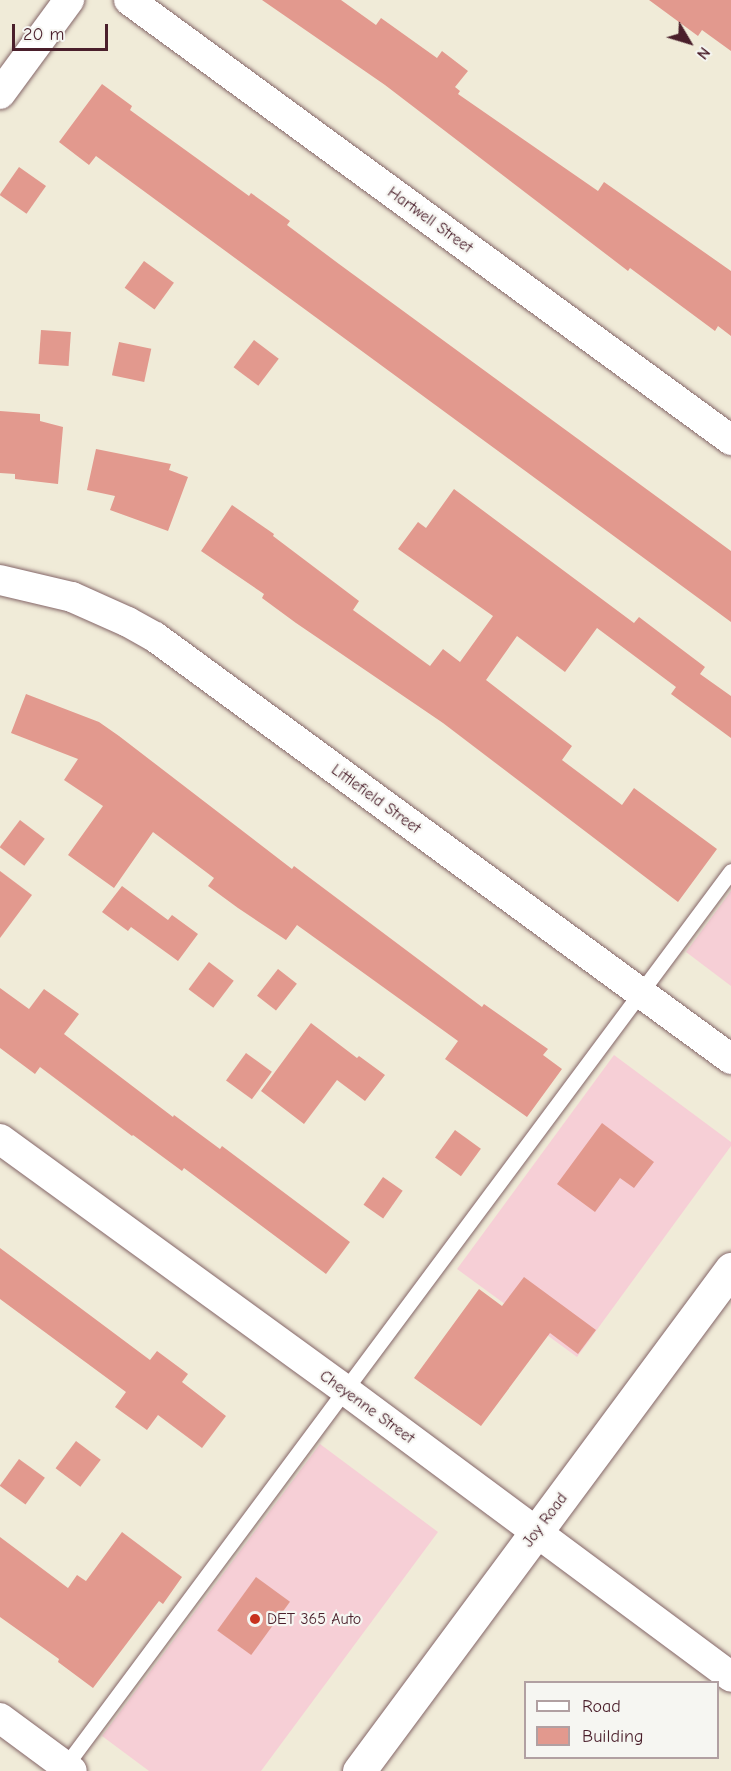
<!DOCTYPE html>
<style>
body{margin:0}
#map{position:relative;width:731px;height:1771px;overflow:hidden;background:#f0ebd8;font-family:"Comic Neue",sans-serif}
div>[style]{position:absolute}
.built>*{inset:0;background:#f6cfd6}
.building>*{inset:0;background:#e2998e;transform-origin:0 0}
.roads{filter:drop-shadow(0 0 2px #846668) drop-shadow(0 0 2px #846668)}
.lane>*{height:15px;margin:-7.5px;padding:0 7.5px;transform-origin:7.5px;border-radius:7.5px;background:#fff}
.street>*{height:30px;margin:-15px;padding:0 15px;transform-origin:15px;border-radius:15px;background:#fff}
.secondary>*{height:33px;margin:-16.5px;padding:0 16.5px;transform-origin:16.5px;border-radius:16.5px;background:#fff}
.dots>*{width:16px;height:16px;translate:-50% -50%;box-sizing:border-box;border:3px solid #f6f6f2;border-radius:50%}
span{translate:-50% -50%;white-space:nowrap;text-align:center;line-height:1.15;-webkit-text-stroke:4.5px #f6f6f2;paint-order:stroke}
.street-label{font-size:16px;color:#4a1f2b}
.poi-label{font-size:16px;color:#4a1f2b}
.left{translate:0 -50%;text-align:left}
.legend{position:absolute;left:524px;top:1681px;width:195px;height:78px;box-sizing:border-box;background:#f6f6f2;border:2px solid #b1a0a2;margin:0;padding:8px 10px;list-style:none;font-size:18px;color:#4a1f2b}
.legend li{display:flex;align-items:center;gap:12px;height:30px}
.legend b{width:30px;border:2px solid #b1a0a2}
.north{position:absolute;left:659px;top:12px;width:60px;height:60px;-webkit-text-stroke:4px #f6f6f2;paint-order:stroke;rotate:128deg;font-size:16px;font-weight:700;line-height:24px;text-align:center;color:#4a1f2b}
.north::after{content:'';display:block;margin:auto;width:21px;height:27px;background:#4a1f2b;clip-path:polygon(50% 0,100% 100%,50% 72%,0 100%)}
.scale{position:absolute;left:12px;top:24px;width:96px;height:27px;box-sizing:border-box;border:3px solid #4a1f2b;border-top:0;padding-left:8px;font-size:18px;line-height:21px;white-space:nowrap;color:#4a1f2b;-webkit-text-stroke:4px #f6f6f2;paint-order:stroke}
</style>
<div id="map">
<div class="built">
<div style="clip-path:polygon(731px 891px,731px 986px,686px 952px)"></div>
<div style="clip-path:polygon(614px 1055px,731px 1142px,731px 1146px,577px 1357px,457px 1269px)"></div>
<div style="clip-path:polygon(320px 1444px,438px 1532px,261px 1771px,149px 1771px,102px 1736px)"></div>
</div>
<div class="building">
<div style="clip-path:polygon(262px 0,341px 0,376px 25px,381px 18px,437px 58px,442px 51px,468px 71px,455px 87px,460px 91px,458px 94px,598px 191px,604px 182px,731px 271px,731px 336px,718px 326px,715px 331px,630px 268px,628px 271px,385px 85px)"></div>
<div style="clip-path:polygon(649px 0,731px 0,731px 51px,702px 30px,698px 36px)"></div>
<div style="clip-path:polygon(102px 84px,132px 106px,130px 110px,249px 196px,251px 193px,290px 221px,287px 225px,339px 264px,731px 551px,731px 622px,96px 156px,89px 165px,59px 142px)"></div>
<div style="left:19px;top:167px;width:33px;height:34px;rotate:35deg"></div>
<div style="left:144px;top:261px;width:37px;height:33px;rotate:36deg"></div>
<div style="left:41px;top:330px;width:30px;height:34px;rotate:4deg"></div>
<div style="left:254px;top:340px;width:31px;height:34px;rotate:37deg"></div>
<div style="left:119px;top:342px;width:33px;height:34px;rotate:12deg"></div>
<div style="clip-path:polygon(0 411px,40px 414px,40px 421px,63px 427px,58px 484px,15px 479px,15px 474px,0 473px)"></div>
<div style="clip-path:polygon(96px 449px,171px 464px,169px 470px,188px 477px,168px 531px,110px 510px,115px 496px,87px 490px)"></div>
<div style="clip-path:polygon(454px 489px,634px 623px,639px 617px,664px 636px,705px 667px,700px 674px,731px 696px,731px 738px,671px 694px,676px 687px,597px 628px,565px 672px,517px 636px,486px 680px,572px 746px,562px 760px,622px 805px,634px 788px,717px 849px,678px 902px,443px 723px,296px 623px,262px 598px,264px 594px,201px 551px,232px 505px,274px 534px,273px 536px,359px 601px,353px 610px,430px 666px,443px 649px,460px 662px,493px 616px,398px 549px,418px 522px,426px 528px)"></div>
<div style="clip-path:polygon(26px 694px,99px 722px,119px 736px,292px 869px,294px 866px,482px 1007px,484px 1004px,548px 1049px,543px 1055px,562px 1069px,527px 1117px,445px 1059px,458px 1041px,297px 925px,286px 940px,238px 908px,208px 886px,214px 878px,153px 832px,114px 888px,68px 855px,103px 806px,64px 780px,78px 759px,11px 733px)"></div>
<div style="left:20px;top:820px;width:31px;height:34px;rotate:37deg"></div>
<div style="clip-path:polygon(0 871px,32px 895px,0 938px)"></div>
<div style="clip-path:polygon(122px 886px,168px 920px,172px 915px,198px 934px,178px 961px,131px 927px,128px 931px,102px 912px)"></div>
<div style="left:209px;top:962px;width:31px;height:34px;rotate:37deg"></div>
<div style="left:278px;top:969px;width:24px;height:34px;rotate:38deg"></div>
<div style="clip-path:polygon(0 988px,29px 1009px,44px 989px,79px 1014px,64px 1034px,173px 1117px,174px 1115px,220px 1149px,222px 1146px,350px 1242px,326px 1274px,184px 1168px,182px 1171px,133px 1135px,132px 1136px,40px 1067px,35px 1074px,0 1048px)"></div>
<div style="clip-path:polygon(311px 1023px,357px 1058px,359px 1056px,385px 1075px,365px 1101px,337px 1080px,304px 1124px,261px 1091px)"></div>
<div style="left:246px;top:1053px;width:32px;height:34px;rotate:36deg"></div>
<div style="clip-path:polygon(602px 1123px,654px 1162px,634px 1188px,620px 1178px,595px 1212px,557px 1184px)"></div>
<div style="left:455px;top:1130px;width:32px;height:34px;rotate:36deg"></div>
<div style="left:383px;top:1177px;width:24px;height:34px;rotate:35deg"></div>
<div style="clip-path:polygon(0 1248px,150px 1360px,157px 1351px,188px 1374px,182px 1382px,226px 1416px,202px 1448px,158px 1415px,147px 1430px,115px 1407px,126px 1392px,0 1299px)"></div>
<div style="clip-path:polygon(524px 1277px,596px 1330px,578px 1354px,550px 1333px,481px 1426px,414px 1378px,479px 1289px,502px 1306px)"></div>
<div style="left:76px;top:1441px;width:31px;height:34px;rotate:37deg"></div>
<div style="left:19px;top:1459px;width:32px;height:33px;rotate:36deg"></div>
<div style="clip-path:polygon(122px 1532px,182px 1577px,163px 1604px,159px 1601px,93px 1688px,58px 1662px,59px 1659px,0 1617px,0 1537px,68px 1588px,77px 1575px,86px 1581px)"></div>
<div style="left:256px;top:1577px;width:42px;height:66px;rotate:36deg"></div>
</div>
<div class="roads">
<div class="lane">
<div style="left:63px;top:1769px;width:1119px;rotate:-53.36deg"></div>
</div>
<div class="street">
<div style="left:129px;top:0;width:746px;rotate:36.16deg"></div>
<div style="left:0;top:94px;width:117px;rotate:-53.7deg"></div>
<div style="left:0;top:580px;width:74px;rotate:13.3deg"></div>
<div style="left:72px;top:597px;width:61px;rotate:24.1deg"></div>
<div style="left:128px;top:622px;width:31px;rotate:29deg"></div>
<div style="left:155px;top:637px;width:714px;rotate:36.23deg"></div>
<div style="left:0;top:1139px;width:427px;rotate:36deg"></div>
<div style="left:345px;top:1390px;width:481px;rotate:36.6deg"></div>
<div style="left:0;top:1718px;width:89px;rotate:36.4deg"></div>
</div>
<div class="secondary">
<div style="left:359px;top:1771px;width:625px;rotate:-53.46deg"></div>
</div>
</div>
<div class="dots">
<div style="left:255px;top:1619px;background:#c8321e"></div>
</div>
<div class="street-label">
<span style="left:430px;top:220px;rotate:36deg">Hartwell Street</span>
<span style="left:376px;top:799px;rotate:36deg">Littlefield Street</span>
<span style="left:367px;top:1407px;rotate:36deg">Cheyenne Street</span>
<span style="left:545px;top:1520px;rotate:-53deg">Joy Road</span>
</div>
<div class="poi-label">
<span class="left" style="left:267px;top:1619px">DET 365 Auto</span>
</div>
<ul class="legend">
<li><b style="height:8px;background:#fff"></b>Road</li>
<li><b style="height:16px;background:#e2998e"></b>Building</li>
</ul>
<div class="north">N</div>
<div class="scale">20 m</div>
</div>
